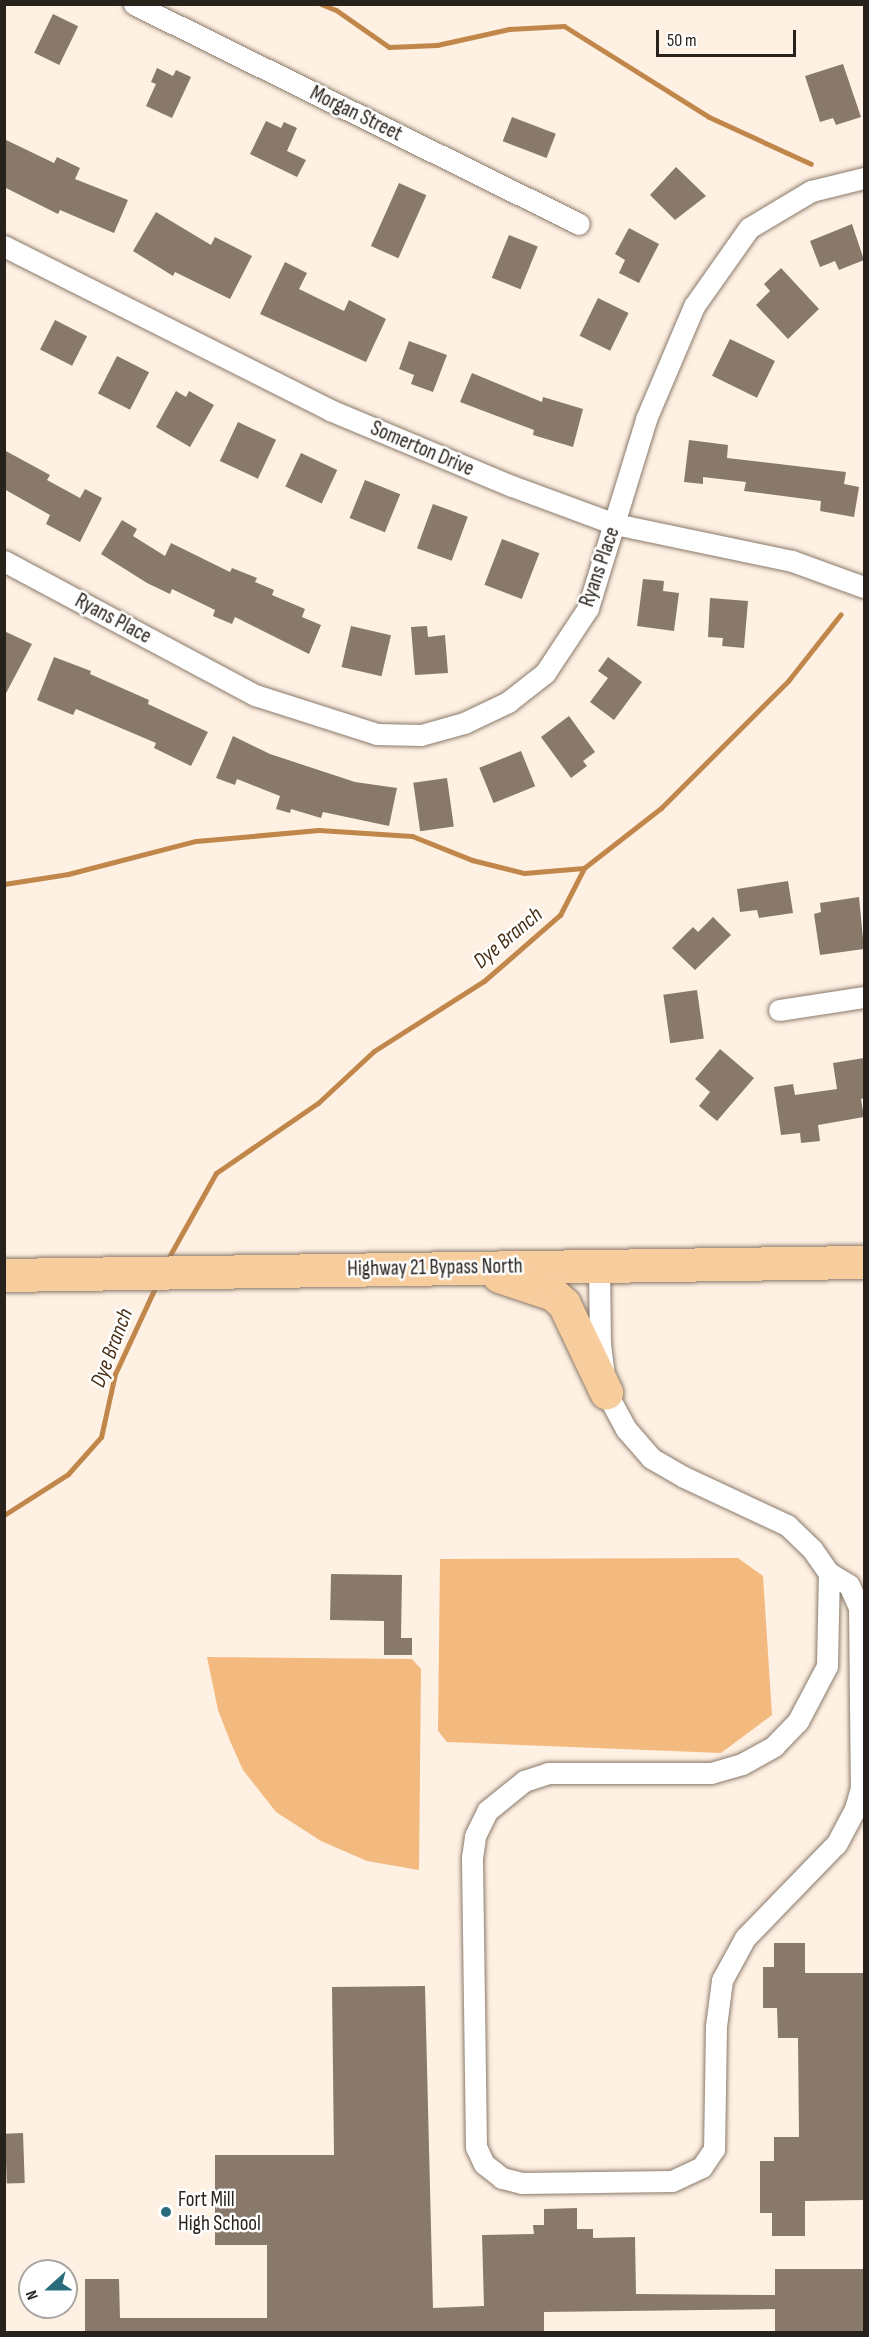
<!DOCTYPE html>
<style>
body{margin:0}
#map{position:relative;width:869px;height:2337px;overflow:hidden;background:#fef0e3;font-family:"Sofia Sans Condensed",sans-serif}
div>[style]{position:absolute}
.green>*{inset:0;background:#f3ba80}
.stream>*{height:5px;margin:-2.5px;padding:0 2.5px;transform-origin:2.5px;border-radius:2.5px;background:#c1874a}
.building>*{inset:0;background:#89796b;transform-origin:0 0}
.roads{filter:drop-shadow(0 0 2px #8a7a6b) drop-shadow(0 0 2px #8a7a6b)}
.minor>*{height:21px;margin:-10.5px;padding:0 10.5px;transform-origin:10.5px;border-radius:10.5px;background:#fff}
.primary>*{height:33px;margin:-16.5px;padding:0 16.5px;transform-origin:16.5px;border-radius:16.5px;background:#f8cd9e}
.dots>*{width:16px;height:16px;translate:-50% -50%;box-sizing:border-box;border:3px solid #fff;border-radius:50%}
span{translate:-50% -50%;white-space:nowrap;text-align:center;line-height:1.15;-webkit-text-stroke:5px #fff;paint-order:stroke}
.street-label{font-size:21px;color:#28221c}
.poi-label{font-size:21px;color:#28221c}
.left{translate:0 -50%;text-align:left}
.water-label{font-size:22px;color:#493015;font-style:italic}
.frame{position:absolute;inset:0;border:6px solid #28221c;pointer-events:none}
.north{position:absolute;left:18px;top:2259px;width:60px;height:60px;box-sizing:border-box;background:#fff;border:2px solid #a9a7a4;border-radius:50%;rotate:249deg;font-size:16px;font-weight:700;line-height:24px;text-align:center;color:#28221c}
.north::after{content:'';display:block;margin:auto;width:21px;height:27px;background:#296d7d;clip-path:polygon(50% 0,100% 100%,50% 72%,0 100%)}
.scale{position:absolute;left:656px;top:30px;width:140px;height:27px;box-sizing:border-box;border:3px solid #28221c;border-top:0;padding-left:8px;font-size:18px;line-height:21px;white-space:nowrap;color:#28221c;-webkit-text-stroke:4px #fff;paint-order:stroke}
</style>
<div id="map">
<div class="green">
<div style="clip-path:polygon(738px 1558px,763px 1576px,772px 1715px,721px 1753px,447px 1742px,438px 1731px,440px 1559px)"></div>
<div style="clip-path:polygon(207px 1657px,412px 1659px,421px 1669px,419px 1870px,367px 1861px,321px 1841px,276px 1812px,243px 1770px,230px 1741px,218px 1710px)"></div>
</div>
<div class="stream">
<div style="left:321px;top:4px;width:16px;rotate:22deg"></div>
<div style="left:336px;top:10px;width:65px;rotate:34.9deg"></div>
<div style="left:389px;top:47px;width:48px;rotate:-2.4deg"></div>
<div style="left:437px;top:45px;width:74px;rotate:-12.5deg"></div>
<div style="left:509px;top:29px;width:55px;rotate:-3.1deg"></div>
<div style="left:564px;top:26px;width:171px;rotate:32.1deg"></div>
<div style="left:709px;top:117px;width:112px;rotate:24.7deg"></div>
<div style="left:4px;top:884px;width:65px;rotate:-8.9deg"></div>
<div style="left:68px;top:874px;width:132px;rotate:-14.5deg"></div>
<div style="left:196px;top:841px;width:123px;rotate:-5.1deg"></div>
<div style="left:319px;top:830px;width:93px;rotate:3.7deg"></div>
<div style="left:412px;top:836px;width:65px;rotate:21.8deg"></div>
<div style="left:472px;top:860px;width:54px;rotate:14deg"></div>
<div style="left:524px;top:873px;width:60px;rotate:-4.8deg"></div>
<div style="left:170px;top:1255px;width:94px;rotate:-60.7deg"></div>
<div style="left:216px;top:1173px;width:124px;rotate:-34.5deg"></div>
<div style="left:318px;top:1103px;width:76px;rotate:-42.9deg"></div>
<div style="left:374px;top:1051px;width:130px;rotate:-32.5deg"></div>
<div style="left:484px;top:981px;width:101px;rotate:-41deg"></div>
<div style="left:560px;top:915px;width:53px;rotate:-62.9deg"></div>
<div style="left:584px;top:868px;width:98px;rotate:-37.9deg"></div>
<div style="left:661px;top:808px;width:180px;rotate:-45deg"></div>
<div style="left:788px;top:681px;width:85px;rotate:-51.7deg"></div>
<div style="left:4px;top:1515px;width:76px;rotate:-32.6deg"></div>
<div style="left:68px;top:1474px;width:50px;rotate:-48.3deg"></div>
<div style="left:101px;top:1437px;width:65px;rotate:-77.5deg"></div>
<div style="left:115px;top:1374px;width:93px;rotate:-65.1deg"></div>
</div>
<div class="building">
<div style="left:53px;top:14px;width:28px;height:43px;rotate:26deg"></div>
<div style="clip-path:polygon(843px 64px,861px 117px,836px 125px,833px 118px,820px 122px,805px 76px)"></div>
<div style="clip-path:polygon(157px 68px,173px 76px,176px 70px,191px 77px,172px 118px,146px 106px,156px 84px,151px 82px)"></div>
<div style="left:512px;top:117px;width:47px;height:26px;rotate:21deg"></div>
<div style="clip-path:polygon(266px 121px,281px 128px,284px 122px,297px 128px,287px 151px,306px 160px,297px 177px,250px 154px)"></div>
<div style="clip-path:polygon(4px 139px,54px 163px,57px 157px,80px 168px,75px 179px,128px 200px,114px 233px,60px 210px,58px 214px,4px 187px)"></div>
<div style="clip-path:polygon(676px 167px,706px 196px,675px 220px,650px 195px)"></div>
<div style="left:399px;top:183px;width:30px;height:69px;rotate:24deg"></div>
<div style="clip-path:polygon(156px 212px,211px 245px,215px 237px,252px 256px,230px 299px,175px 272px,173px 276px,133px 251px)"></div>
<div style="clip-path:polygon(852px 224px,864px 260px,839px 270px,835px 261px,820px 267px,810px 241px)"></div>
<div style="clip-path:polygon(629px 228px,659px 244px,639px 283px,619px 273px,625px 260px,615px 254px)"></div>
<div style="left:509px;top:235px;width:31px;height:46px;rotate:22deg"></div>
<div style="clip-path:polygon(285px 262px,307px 273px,299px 289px,344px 311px,349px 300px,386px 319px,366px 362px,260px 314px)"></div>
<div style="clip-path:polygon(781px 268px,819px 309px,788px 339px,756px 305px,770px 291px,764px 284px)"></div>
<div style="left:598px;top:298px;width:34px;height:42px;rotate:26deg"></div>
<div style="left:55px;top:320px;width:36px;height:33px;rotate:27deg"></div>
<div style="left:730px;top:339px;width:50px;height:41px;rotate:26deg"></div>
<div style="clip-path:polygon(409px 341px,447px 355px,433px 392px,411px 384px,414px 375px,399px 369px)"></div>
<div style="left:117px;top:356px;width:36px;height:42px;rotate:27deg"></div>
<div style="clip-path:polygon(472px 373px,542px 402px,543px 397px,583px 409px,573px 447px,533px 435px,534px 430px,460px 402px)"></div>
<div style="clip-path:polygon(176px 391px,186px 397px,189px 391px,214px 405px,190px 447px,156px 427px)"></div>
<div style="left:238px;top:422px;width:42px;height:43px;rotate:25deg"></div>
<div style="clip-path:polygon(689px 440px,728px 445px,727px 458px,846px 472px,844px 484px,859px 487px,854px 517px,820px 511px,821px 501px,744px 491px,746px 482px,703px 477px,703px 484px,684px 482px)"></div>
<div style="clip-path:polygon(4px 450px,50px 475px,47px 480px,80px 498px,85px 489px,102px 498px,80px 542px,46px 524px,50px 515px,4px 489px)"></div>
<div style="left:301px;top:453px;width:40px;height:37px;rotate:25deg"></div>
<div style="left:365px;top:480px;width:38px;height:41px;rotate:22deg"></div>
<div style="left:433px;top:504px;width:37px;height:47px;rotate:20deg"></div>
<div style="clip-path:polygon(122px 520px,137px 529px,133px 536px,165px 556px,171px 543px,230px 572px,232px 568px,257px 578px,255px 582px,274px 590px,272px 595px,305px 609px,302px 617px,321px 625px,309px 654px,235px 617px,232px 624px,213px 616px,215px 610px,172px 589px,170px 594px,147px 583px,101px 554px)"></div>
<div style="left:502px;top:539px;width:40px;height:49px;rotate:21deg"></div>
<div style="clip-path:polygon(643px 579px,664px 581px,663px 591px,679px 593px,674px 631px,637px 626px)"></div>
<div style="clip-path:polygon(710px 598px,748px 601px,744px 648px,722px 646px,723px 638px,708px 637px)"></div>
<div style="left:351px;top:626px;width:41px;height:42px;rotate:13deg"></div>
<div style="clip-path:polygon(427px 626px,428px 637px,445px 635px,448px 673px,415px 675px,411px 627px)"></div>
<div style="clip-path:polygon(4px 631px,32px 644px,4px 697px)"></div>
<div style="clip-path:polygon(54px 657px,91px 671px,90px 674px,149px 700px,148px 704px,208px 732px,191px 766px,154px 748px,156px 743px,76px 709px,73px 715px,37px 700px)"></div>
<div style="clip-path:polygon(608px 657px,642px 682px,614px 720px,590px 702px,608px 678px,598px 671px)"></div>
<div style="clip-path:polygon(569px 716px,595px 752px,583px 761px,587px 766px,571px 778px,541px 737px)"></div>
<div style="clip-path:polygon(233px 736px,270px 754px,355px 782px,397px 788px,389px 826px,323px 812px,321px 818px,291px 809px,290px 813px,276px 809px,280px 796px,237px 779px,235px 785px,216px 778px)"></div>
<div style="left:521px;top:751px;width:38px;height:45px;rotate:68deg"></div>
<div style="left:447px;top:778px;width:49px;height:34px;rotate:82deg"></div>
<div style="clip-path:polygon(788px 881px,793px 913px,759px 918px,757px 910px,740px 912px,737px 889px)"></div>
<div style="clip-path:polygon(859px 897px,864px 949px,820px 955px,814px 914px,821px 912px,820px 903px)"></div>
<div style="clip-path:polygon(713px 917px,731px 935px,695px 970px,672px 948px,693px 927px,698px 932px)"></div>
<div style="left:697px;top:990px;width:49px;height:34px;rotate:82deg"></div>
<div style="clip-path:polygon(720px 1049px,754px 1078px,717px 1121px,699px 1106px,710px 1092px,695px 1079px)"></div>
<div style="clip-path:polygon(864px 1058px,864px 1098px,861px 1099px,864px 1117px,818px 1125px,820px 1141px,801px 1143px,800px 1133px,781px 1135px,774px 1087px,793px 1084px,795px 1095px,837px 1089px,833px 1063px)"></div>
<div style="clip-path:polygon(331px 1574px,402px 1575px,401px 1638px,412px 1638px,412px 1655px,384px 1655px,384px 1621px,330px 1620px)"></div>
<div style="clip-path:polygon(774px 1943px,805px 1943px,805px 1973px,864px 1973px,864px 2200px,805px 2201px,805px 2236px,772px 2236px,772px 2213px,760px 2213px,760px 2161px,774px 2161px,774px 2137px,799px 2137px,798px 2038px,778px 2038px,777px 2008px,763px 2008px,763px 1967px,774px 1967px)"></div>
<div style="clip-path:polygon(425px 1986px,433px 2308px,484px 2306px,482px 2235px,534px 2234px,533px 2225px,544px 2225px,544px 2209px,577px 2208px,577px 2229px,593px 2229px,593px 2238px,635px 2237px,636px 2294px,775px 2295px,775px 2309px,544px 2312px,544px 2332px,85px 2332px,85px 2279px,119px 2279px,120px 2318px,267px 2318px,267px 2245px,215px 2245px,215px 2155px,334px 2155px,332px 1987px)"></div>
<div style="left:23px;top:2133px;width:50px;height:18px;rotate:88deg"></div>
<div style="left:864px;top:2269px;width:63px;height:89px;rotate:90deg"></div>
</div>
<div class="roads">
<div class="minor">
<div style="left:134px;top:4px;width:496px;rotate:26.3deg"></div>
<div style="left:4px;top:246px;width:365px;rotate:26.7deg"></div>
<div style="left:330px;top:410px;width:197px;rotate:22.7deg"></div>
<div style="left:512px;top:486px;width:110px;rotate:20.3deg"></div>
<div style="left:615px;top:524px;width:181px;rotate:11.8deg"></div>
<div style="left:792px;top:561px;width:77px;rotate:19.9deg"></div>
<div style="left:4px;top:561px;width:285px;rotate:28.1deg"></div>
<div style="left:255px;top:695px;width:128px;rotate:17.7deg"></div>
<div style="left:377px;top:734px;width:44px;rotate:1.3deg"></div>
<div style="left:421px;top:735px;width:45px;rotate:-15.6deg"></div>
<div style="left:464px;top:723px;width:49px;rotate:-25.5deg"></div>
<div style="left:508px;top:702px;width:47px;rotate:-38.1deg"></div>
<div style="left:545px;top:673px;width:78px;rotate:-56.5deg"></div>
<div style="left:588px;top:608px;width:198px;rotate:-72.9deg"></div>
<div style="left:646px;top:419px;width:123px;rotate:-67deg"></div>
<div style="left:694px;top:306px;width:95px;rotate:-54.8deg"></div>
<div style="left:749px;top:228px;width:72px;rotate:-30.8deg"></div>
<div style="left:811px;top:191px;width:55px;rotate:-13.8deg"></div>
<div style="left:779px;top:1010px;width:86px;rotate:-8.7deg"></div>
<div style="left:599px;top:1266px;width:78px;rotate:89.3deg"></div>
<div style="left:600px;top:1344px;width:48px;rotate:82.9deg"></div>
<div style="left:606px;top:1392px;width:42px;rotate:61.6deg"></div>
<div style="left:626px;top:1429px;width:38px;rotate:49deg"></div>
<div style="left:651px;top:1458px;width:38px;rotate:30deg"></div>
<div style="left:684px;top:1477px;width:114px;rotate:25deg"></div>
<div style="left:787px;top:1525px;width:35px;rotate:44deg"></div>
<div style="left:812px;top:1549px;width:29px;rotate:55deg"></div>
<div style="left:829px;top:1573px;width:23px;rotate:31deg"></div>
<div style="left:849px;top:1585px;width:24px;rotate:66deg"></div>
<div style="left:859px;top:1607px;width:181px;rotate:89.4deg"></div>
<div style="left:861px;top:1788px;width:22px;rotate:106deg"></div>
<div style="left:855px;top:1809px;width:40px;rotate:118deg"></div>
<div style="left:836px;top:1844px;width:131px;rotate:134.1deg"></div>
<div style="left:745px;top:1938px;width:48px;rotate:118.7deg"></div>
<div style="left:722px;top:1980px;width:46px;rotate:97.4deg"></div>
<div style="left:716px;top:2026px;width:123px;rotate:90.9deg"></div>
<div style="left:714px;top:2149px;width:22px;rotate:124deg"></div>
<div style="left:702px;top:2167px;width:33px;rotate:155deg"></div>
<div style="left:672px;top:2181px;width:150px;rotate:179.2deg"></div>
<div style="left:522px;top:2183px;width:21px;rotate:-166deg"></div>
<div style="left:502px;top:2178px;width:23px;rotate:-142deg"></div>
<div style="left:484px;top:2164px;width:19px;rotate:-115deg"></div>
<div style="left:476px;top:2147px;width:289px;rotate:-90.8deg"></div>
<div style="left:472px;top:1858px;width:22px;rotate:-82deg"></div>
<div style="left:475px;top:1836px;width:28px;rotate:-64deg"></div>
<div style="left:487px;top:1811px;width:48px;rotate:-39deg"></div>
<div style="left:524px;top:1781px;width:25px;rotate:-18deg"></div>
<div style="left:548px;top:1773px;width:163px"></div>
<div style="left:711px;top:1773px;width:32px;rotate:-16deg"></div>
<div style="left:742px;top:1764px;width:37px;rotate:-29deg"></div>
<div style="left:774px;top:1746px;width:35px;rotate:-46deg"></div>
<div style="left:798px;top:1721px;width:62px;rotate:-62.2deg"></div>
<div style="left:827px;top:1666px;width:93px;rotate:-88.8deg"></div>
</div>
<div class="primary">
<div style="left:4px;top:1275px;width:860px;rotate:-0.87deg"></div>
<div style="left:499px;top:1276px;width:57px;rotate:18.4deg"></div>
<div style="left:553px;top:1294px;width:15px;rotate:42deg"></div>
<div style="left:564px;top:1304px;width:98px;rotate:64.5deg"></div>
</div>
</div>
<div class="dots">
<div style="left:166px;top:2212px;background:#296d7d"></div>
</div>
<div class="street-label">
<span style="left:356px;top:114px;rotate:26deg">Morgan Street</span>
<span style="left:422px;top:449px;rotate:23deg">Somerton Drive</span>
<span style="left:600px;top:567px;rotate:-71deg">Ryans Place</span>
<span style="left:113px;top:619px;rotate:28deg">Ryans Place</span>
<span style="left:435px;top:1268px;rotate:-1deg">Highway 21 Bypass North</span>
</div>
<div class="poi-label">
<span class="left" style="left:178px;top:2212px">Fort Mill<br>High School</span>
</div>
<div class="water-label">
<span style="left:508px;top:938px;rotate:-40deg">Dye Branch</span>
<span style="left:112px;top:1348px;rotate:-69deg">Dye Branch</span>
</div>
<div class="frame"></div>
<div class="north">N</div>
<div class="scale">50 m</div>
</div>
